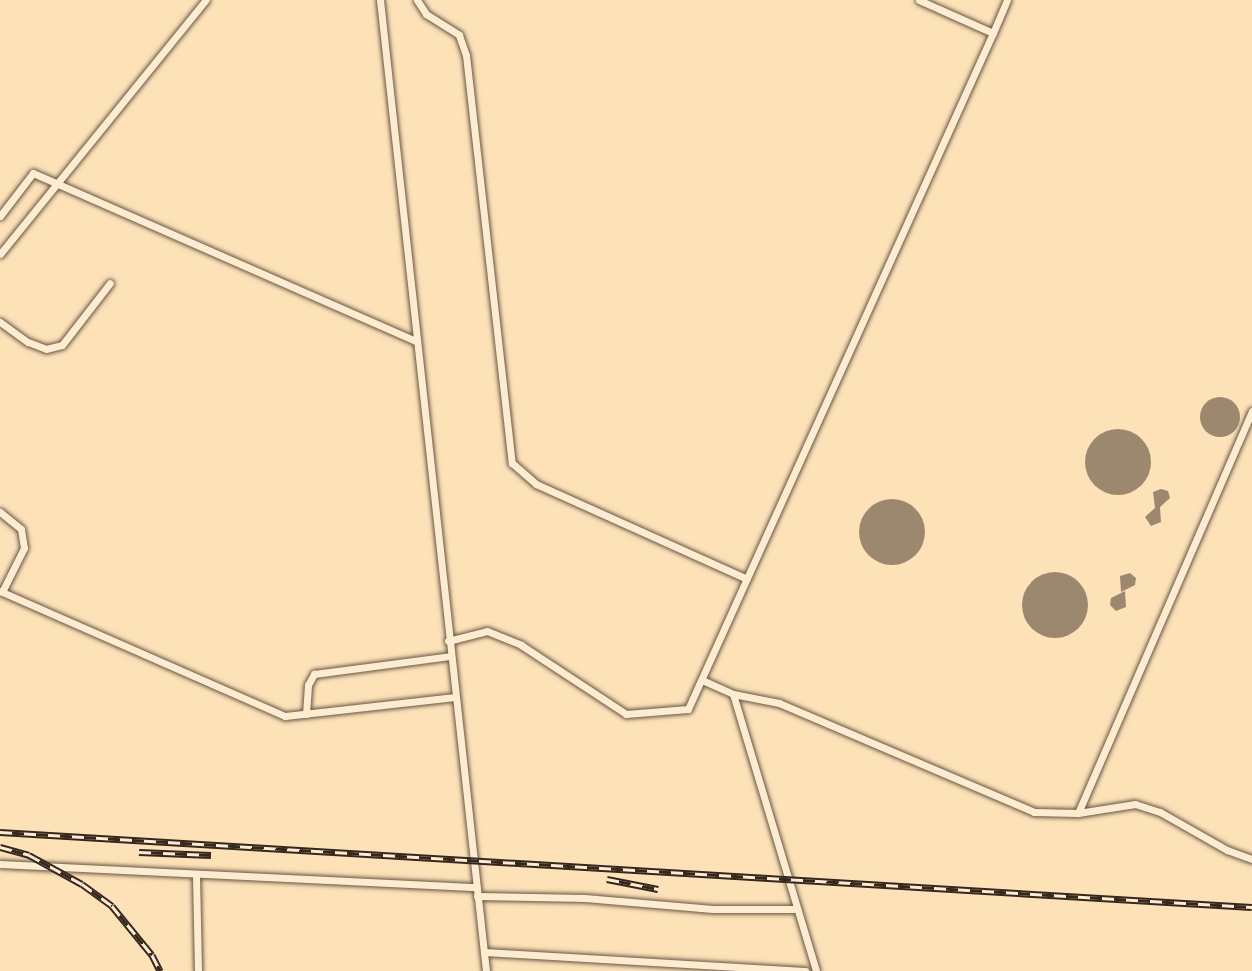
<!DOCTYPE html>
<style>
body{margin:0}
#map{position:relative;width:1252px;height:971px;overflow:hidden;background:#fde2b8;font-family:"Gentium Book Plus",serif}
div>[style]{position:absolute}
.building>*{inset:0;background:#9c886e}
.round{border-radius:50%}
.roads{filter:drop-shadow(0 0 2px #665644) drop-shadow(0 0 2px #665644)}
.lane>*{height:7px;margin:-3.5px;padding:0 3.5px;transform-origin:3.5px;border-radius:3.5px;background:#feecd1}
.rail>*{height:7px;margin-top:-3.5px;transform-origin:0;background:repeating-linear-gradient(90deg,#feecd1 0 12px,#33271e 0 24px);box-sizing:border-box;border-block:2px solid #33271e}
span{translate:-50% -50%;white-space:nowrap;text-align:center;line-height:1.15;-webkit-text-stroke:6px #feecd1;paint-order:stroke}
</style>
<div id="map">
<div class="building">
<div class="round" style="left:1200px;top:397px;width:40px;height:40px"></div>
<div class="round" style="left:1085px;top:429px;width:66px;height:66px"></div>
<div style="clip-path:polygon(1161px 489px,1168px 491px,1170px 498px,1160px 507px,1161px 522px,1151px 526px,1145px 517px,1155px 508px,1153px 492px)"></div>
<div class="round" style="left:859px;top:499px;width:66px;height:66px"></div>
<div class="round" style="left:1022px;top:572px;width:66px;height:66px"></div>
<div style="clip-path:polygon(1130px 573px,1136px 578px,1135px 585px,1121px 592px,1120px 576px)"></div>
<div style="clip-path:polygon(1125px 591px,1126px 607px,1116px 611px,1110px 605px,1111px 598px)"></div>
</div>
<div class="roads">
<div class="lane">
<div style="left:380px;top:0;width:977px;rotate:83.77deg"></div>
<div style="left:417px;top:0;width:17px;rotate:57deg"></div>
<div style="left:426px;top:14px;width:39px;rotate:32deg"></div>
<div style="left:459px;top:35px;width:21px;rotate:71deg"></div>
<div style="left:466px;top:55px;width:411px;rotate:83.6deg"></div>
<div style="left:512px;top:463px;width:32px;rotate:41deg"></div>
<div style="left:536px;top:484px;width:231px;rotate:24.2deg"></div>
<div style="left:993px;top:33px;width:36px;rotate:-67deg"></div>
<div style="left:0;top:216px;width:54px;rotate:-52.5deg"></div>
<div style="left:33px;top:173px;width:418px;rotate:23.7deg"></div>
<div style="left:0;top:254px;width:327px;rotate:-51deg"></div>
<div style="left:0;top:322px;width:34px;rotate:36deg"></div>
<div style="left:28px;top:342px;width:19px;rotate:21deg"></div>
<div style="left:46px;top:349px;width:16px;rotate:-14deg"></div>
<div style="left:62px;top:345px;width:78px;rotate:-52.3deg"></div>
<div style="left:0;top:512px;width:27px;rotate:39deg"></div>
<div style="left:21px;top:529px;width:19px;rotate:81deg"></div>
<div style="left:24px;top:548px;width:49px;rotate:116.6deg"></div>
<div style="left:0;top:591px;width:311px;rotate:23.7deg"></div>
<div style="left:285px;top:716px;width:171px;rotate:-6.4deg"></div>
<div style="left:448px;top:641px;width:40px;rotate:-14.4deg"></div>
<div style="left:487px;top:631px;width:37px;rotate:22deg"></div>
<div style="left:521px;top:645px;width:126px;rotate:33.3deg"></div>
<div style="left:626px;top:714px;width:62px;rotate:-4.6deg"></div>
<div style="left:688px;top:709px;width:742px;rotate:-65.72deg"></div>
<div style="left:993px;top:33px;width:81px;rotate:-156deg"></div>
<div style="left:702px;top:680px;width:34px;rotate:24deg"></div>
<div style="left:733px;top:694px;width:289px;rotate:73.3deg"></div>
<div style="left:733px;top:694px;width:47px;rotate:11.1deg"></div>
<div style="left:779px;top:703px;width:277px;rotate:23.1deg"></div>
<div style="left:1034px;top:812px;width:44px;rotate:1.3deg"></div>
<div style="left:1078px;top:813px;width:58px;rotate:-9deg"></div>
<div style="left:1135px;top:804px;width:26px;rotate:18deg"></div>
<div style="left:1160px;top:812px;width:77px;rotate:29.6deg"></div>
<div style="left:1227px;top:850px;width:27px;rotate:20deg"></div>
<div style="left:306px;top:714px;width:29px;rotate:-86deg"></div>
<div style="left:308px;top:685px;width:13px;rotate:-61deg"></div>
<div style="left:314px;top:674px;width:137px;rotate:-7.5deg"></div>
<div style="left:1078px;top:813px;width:438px;rotate:-66.6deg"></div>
<div style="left:0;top:864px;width:477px;rotate:2.8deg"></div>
<div style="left:196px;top:875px;width:96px;rotate:88.8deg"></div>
<div style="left:477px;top:896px;width:108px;rotate:1.1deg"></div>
<div style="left:585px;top:898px;width:128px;rotate:4.9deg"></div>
<div style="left:713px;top:909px;width:83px"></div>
<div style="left:484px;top:952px;width:322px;rotate:3.4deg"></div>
</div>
</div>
<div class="rail">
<div style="left:0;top:832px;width:1254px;rotate:3.43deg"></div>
<div style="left:0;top:847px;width:30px;rotate:15deg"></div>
<div style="left:29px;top:855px;width:60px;rotate:28.7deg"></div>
<div style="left:82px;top:884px;width:37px;rotate:36deg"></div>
<div style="left:112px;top:906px;width:63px;rotate:50.8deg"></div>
<div style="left:152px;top:955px;width:18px;rotate:63deg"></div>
<div style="left:139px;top:852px;width:72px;rotate:2.4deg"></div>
<div style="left:607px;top:879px;width:52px;rotate:11.1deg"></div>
</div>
</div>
